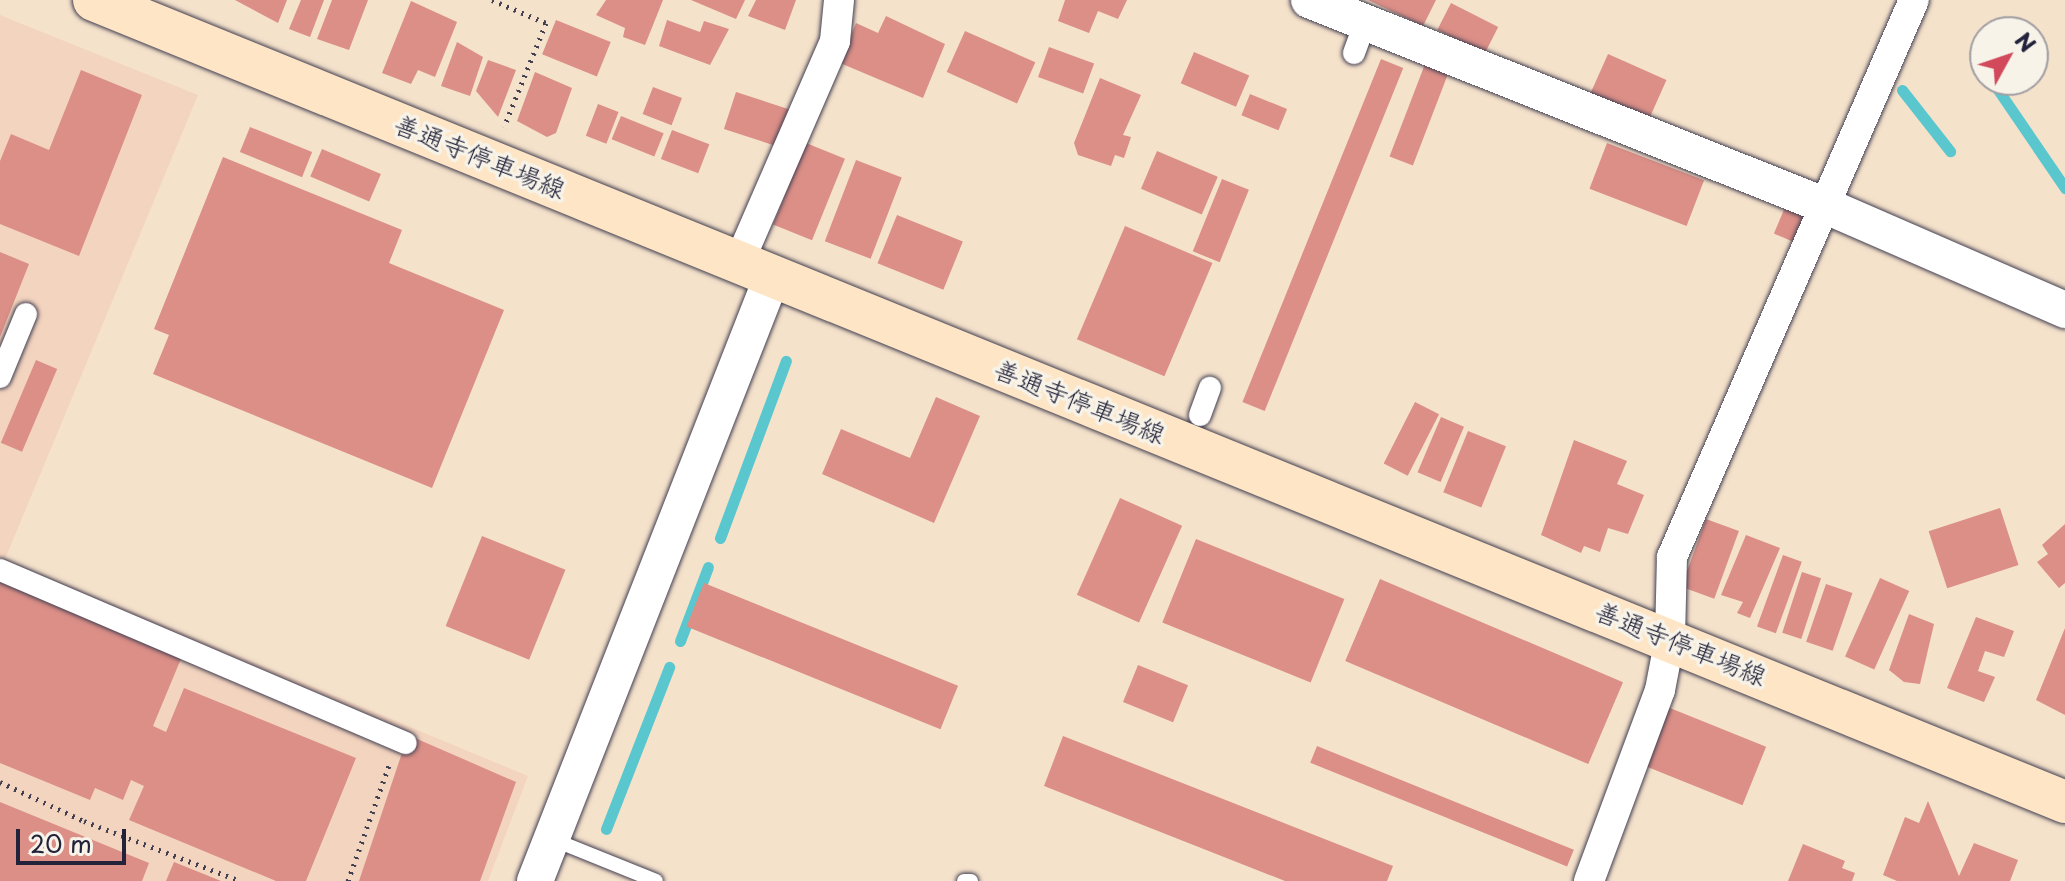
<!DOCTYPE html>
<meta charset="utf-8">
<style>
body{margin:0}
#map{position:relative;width:2065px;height:881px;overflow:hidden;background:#f5e2cb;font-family:"Playpen Sans","Klee One",sans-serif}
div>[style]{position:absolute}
.built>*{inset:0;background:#f3d4bf}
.stream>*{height:11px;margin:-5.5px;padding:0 5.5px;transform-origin:5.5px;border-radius:5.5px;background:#5ac7cf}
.building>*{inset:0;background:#db8f87;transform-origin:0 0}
.path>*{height:5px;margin-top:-2.5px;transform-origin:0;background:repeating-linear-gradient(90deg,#423f51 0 2px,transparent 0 8px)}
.roads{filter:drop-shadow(0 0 2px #423f51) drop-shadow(0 0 2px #423f51)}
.service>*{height:14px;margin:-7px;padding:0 7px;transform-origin:7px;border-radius:7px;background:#fff}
.pedestrian>*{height:22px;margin:-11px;padding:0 11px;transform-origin:11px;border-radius:11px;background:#fff}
.minor>*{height:30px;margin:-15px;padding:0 15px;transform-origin:15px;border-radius:15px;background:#fff}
.tertiary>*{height:36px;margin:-18px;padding:0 18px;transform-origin:18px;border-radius:18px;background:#fff}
.secondary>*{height:42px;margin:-21px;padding:0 21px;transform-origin:21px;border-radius:21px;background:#fde5c5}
span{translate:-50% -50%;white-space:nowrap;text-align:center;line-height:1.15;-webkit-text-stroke:7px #f7f3e8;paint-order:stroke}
.street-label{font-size:26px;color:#22223b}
.north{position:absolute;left:1969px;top:16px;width:80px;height:80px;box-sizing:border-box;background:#f7f3e8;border:2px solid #a29fa3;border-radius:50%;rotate:50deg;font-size:22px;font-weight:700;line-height:32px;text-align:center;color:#22223b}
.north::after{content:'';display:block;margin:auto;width:28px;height:36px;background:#d1495b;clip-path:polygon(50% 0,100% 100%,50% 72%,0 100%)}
.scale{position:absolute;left:16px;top:829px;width:110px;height:36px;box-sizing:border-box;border:4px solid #22223b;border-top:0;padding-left:10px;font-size:24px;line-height:28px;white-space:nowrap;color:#22223b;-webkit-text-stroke:6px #f7f3e8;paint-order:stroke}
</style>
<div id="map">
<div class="built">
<div style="clip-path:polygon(0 15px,198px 95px,5px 559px,528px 776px,488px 881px,0 881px)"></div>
</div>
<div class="stream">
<div style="left:1992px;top:81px;width:130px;rotate:55.7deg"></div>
<div style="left:1902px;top:90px;width:78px;rotate:51.8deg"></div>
<div style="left:720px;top:538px;width:189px;rotate:-69.6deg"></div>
<div style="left:680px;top:641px;width:79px;rotate:-69.3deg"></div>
<div style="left:606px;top:829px;width:174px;rotate:-68.7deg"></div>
</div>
<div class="building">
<div style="clip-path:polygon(235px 0,287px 0,278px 23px)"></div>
<div style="clip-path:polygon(301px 0,324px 0,310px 37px,289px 29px)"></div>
<div style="clip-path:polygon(332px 0,368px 0,349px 50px,317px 39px)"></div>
<div style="clip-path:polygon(606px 0,663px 0,645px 45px,623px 37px,625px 28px,596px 15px)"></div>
<div style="clip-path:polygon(691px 0,745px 0,736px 19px)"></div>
<div style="clip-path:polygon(756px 0,796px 0,785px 30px,748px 16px)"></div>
<div style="clip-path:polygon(1065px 0,1127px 0,1118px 19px,1098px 11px,1089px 33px,1058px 21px)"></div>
<div style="clip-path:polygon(1368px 0,1436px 0,1423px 26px)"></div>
<div style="clip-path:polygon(411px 1px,457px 22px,435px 77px,418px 70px,411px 84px,382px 73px)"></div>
<div style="left:1451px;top:3px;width:53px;height:30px;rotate:27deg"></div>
<div style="clip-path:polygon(886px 16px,945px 44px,923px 98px,840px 63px,856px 23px,878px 33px)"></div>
<div style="left:556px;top:20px;width:59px;height:37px;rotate:22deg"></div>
<div style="clip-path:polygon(667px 20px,700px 32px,704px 21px,729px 29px,710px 65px,659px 46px)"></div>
<div style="left:965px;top:31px;width:77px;height:45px;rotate:24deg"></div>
<div style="clip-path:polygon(457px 42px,483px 57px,470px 96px,441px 86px)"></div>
<div style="left:1049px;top:47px;width:48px;height:32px;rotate:20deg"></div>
<div style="left:1194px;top:52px;width:60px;height:34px;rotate:23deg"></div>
<div style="left:1608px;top:54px;width:64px;height:43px;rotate:24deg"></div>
<div style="left:1381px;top:59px;width:24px;height:370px;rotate:22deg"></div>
<div style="clip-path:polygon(488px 60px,516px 70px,498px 117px,476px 91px)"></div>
<div style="left:1425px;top:64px;width:25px;height:99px;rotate:21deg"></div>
<div style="clip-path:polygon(81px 70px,142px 95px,79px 256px,0 224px,0 161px,11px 134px,49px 150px)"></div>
<div style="clip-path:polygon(535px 72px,572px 88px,556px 133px,547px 137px,517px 121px)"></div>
<div style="clip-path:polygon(1100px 78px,1141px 95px,1123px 135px,1131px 137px,1124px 158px,1115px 155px,1111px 166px,1078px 155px,1074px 143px)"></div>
<div style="left:653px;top:87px;width:31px;height:29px;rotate:21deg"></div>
<div style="left:736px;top:92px;width:62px;height:39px;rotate:18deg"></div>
<div style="left:1250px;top:94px;width:40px;height:23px;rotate:22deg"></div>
<div style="left:598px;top:104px;width:22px;height:34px;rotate:21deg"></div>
<div style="left:621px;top:116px;width:46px;height:25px;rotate:22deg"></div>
<div style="left:250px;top:127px;width:67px;height:27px;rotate:22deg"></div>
<div style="left:672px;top:130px;width:40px;height:31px;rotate:21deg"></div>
<div style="left:806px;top:143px;width:42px;height:88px;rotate:22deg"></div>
<div style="left:1607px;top:143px;width:104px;height:49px;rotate:21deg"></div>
<div style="left:322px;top:149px;width:64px;height:30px;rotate:23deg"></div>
<div style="left:1157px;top:151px;width:66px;height:41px;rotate:23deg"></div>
<div style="clip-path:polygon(223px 157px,402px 230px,389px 263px,504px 310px,432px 488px,153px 374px,169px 335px,154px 329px)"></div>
<div style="left:856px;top:160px;width:49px;height:87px;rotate:21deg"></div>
<div style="left:1222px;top:179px;width:29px;height:78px;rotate:22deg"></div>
<div style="left:1786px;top:205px;width:26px;height:31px;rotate:23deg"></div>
<div style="left:897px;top:215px;width:71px;height:52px;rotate:22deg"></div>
<div style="left:1125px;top:226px;width:95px;height:123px;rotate:23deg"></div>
<div style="clip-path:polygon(0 252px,29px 264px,0 337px)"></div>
<div style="left:36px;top:360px;width:23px;height:90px;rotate:23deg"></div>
<div style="clip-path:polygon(936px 397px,980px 416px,934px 523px,822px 474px,841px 429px,910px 458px)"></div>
<div style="left:1415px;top:402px;width:27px;height:69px;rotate:27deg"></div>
<div style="left:1441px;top:417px;width:25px;height:60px;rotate:23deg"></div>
<div style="left:1468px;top:431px;width:41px;height:66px;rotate:22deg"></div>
<div style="clip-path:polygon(1574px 440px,1627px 461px,1617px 484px,1644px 495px,1628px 534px,1608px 528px,1600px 552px,1584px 546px,1581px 553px,1541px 535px)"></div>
<div style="left:1120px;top:498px;width:68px;height:106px;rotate:24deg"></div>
<div style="left:2000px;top:508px;width:60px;height:75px;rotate:72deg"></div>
<div style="left:1706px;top:519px;width:35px;height:72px;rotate:20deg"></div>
<div style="clip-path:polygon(2065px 524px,2065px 583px,2059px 588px,2037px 562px,2048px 554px,2042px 545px)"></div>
<div style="clip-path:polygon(1746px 535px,1780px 548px,1750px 618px,1737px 613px,1743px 602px,1721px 595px)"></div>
<div style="left:482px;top:536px;width:90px;height:97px;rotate:22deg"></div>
<div style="left:1196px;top:539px;width:160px;height:90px;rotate:22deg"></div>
<div style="left:1783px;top:555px;width:20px;height:76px;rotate:20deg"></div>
<div style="left:1802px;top:572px;width:20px;height:64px;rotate:18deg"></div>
<div style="left:1880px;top:578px;width:32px;height:86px;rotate:24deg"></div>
<div style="clip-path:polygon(0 579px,183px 654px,153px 726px,166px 732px,184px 688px,356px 758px,306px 881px,276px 881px,129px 820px,144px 786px,131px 780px,123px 800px,95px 788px,90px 800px,0 763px)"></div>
<div style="left:1380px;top:579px;width:264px;height:89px;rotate:23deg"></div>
<div style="left:704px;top:583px;width:274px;height:47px;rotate:22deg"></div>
<div style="left:1826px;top:584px;width:28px;height:61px;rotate:19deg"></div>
<div style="clip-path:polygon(1909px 614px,1934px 624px,1920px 684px,1904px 682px,1889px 670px)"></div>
<div style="clip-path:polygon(1976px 617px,2014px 631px,2004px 657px,1985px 651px,1978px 671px,1995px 677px,1984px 702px,1947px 688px)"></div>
<div style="clip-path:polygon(2065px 628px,2065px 715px,2036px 700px)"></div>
<div style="left:1138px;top:665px;width:54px;height:40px;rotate:22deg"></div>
<div style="left:1665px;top:706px;width:109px;height:63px;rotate:22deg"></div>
<div style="clip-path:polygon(408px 735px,516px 782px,480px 881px,359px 881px)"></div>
<div style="clip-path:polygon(1063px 736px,1393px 866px,1387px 881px,1285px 881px,1044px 786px)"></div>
<div style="left:1317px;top:746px;width:277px;height:18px;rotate:22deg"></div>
<div style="clip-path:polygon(1928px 801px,1959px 876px,1974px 843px,2018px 860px,2010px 881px,1897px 881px,1883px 875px,1905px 817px,1919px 823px)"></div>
<div style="clip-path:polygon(0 802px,149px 863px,142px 881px,0 881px)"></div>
<div style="clip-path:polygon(1803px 844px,1845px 861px,1842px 868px,1855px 873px,1852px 881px,1788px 881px)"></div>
<div style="clip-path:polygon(174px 862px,221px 881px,166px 881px)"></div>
</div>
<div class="path">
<div style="left:492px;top:0;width:59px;rotate:23.1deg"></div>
<div style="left:546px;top:23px;width:112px;rotate:112deg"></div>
<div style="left:0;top:782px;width:93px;rotate:24.9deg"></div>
<div style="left:84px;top:821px;width:167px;rotate:21deg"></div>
<div style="left:348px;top:881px;width:123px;rotate:-70.5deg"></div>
</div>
<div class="roads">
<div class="service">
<div style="left:552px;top:839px;width:112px;rotate:22deg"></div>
<div style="left:964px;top:881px;width:7px"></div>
</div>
<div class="pedestrian">
<div style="left:1354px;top:53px;width:33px;rotate:-70deg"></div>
<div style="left:0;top:377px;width:68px;rotate:-67.6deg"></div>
<div style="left:1200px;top:415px;width:29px;rotate:-70deg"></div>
<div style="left:0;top:570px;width:441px;rotate:23.1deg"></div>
</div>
<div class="minor">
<div style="left:739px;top:262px;width:241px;rotate:-66.5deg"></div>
<div style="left:835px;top:41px;width:41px;rotate:-84.4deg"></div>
<div style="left:1589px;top:881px;width:204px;rotate:-69.6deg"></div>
<div style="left:1660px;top:690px;width:53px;rotate:-79.1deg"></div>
<div style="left:1670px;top:638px;width:81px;rotate:-88.6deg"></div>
<div style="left:1672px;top:557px;width:607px;rotate:-66.52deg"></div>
</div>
<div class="tertiary">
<div style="left:1309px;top:0;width:557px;rotate:21.72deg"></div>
<div style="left:1826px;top:206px;width:261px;rotate:23.5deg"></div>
<div style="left:535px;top:881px;width:649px;rotate:-68.58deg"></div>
</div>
<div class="secondary">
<div style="left:94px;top:0;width:2128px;rotate:22.14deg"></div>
</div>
</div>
<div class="street-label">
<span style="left:480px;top:156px;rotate:22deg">善通寺停車場線</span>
<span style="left:1080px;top:401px;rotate:22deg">善通寺停車場線</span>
<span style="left:1681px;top:643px;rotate:22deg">善通寺停車場線</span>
</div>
<div class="north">N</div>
<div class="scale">20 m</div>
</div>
